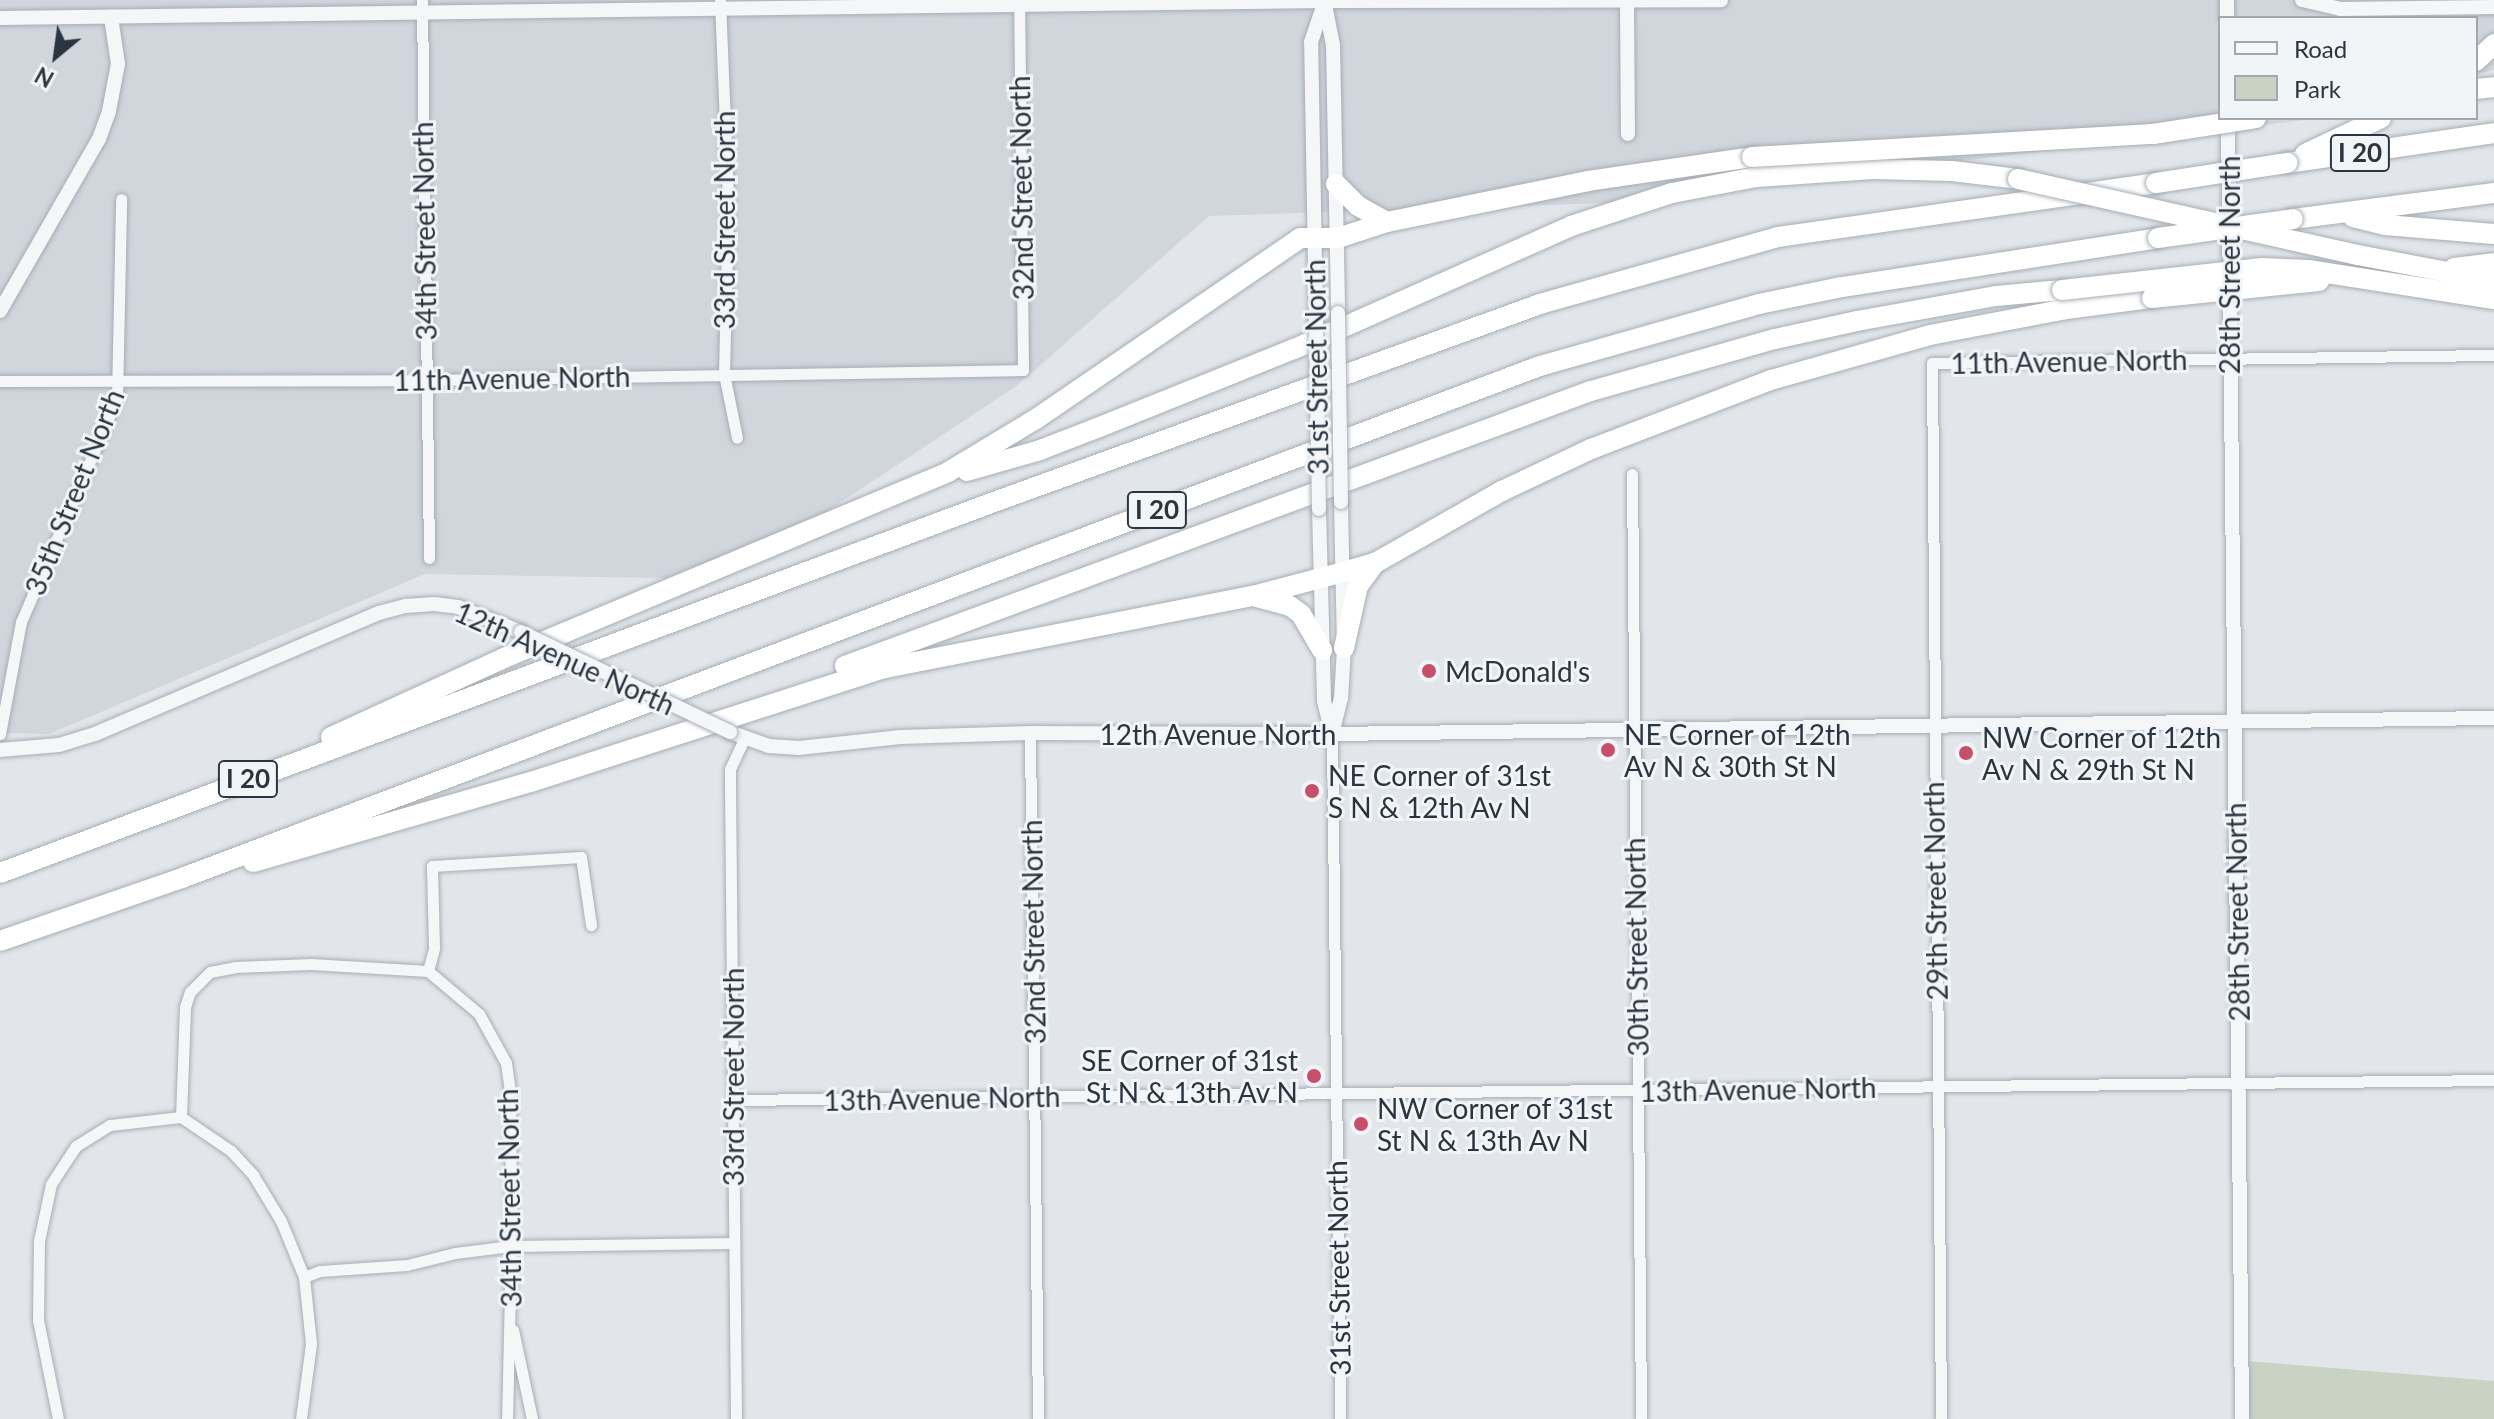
<!DOCTYPE html>
<style>
body{margin:0}
#map{position:relative;width:2494px;height:1419px;overflow:hidden;background:#e2e6ea;font-family:Lato,sans-serif}
div>[style]{position:absolute}
.built>*{inset:0;background:#d1d5dc}
.green>*{inset:0;background:#c9d3c4}
.roads{filter:drop-shadow(0 0 2px #a7adb4) drop-shadow(0 0 2px #a7adb4)}
.minor>*{height:11px;margin:-5.5px;padding:0 5.5px;transform-origin:5.5px;border-radius:5.5px;background:#f5f6f8}
.tertiary>*{height:14px;margin:-7px;padding:0 7px;transform-origin:7px;border-radius:7px;background:#f5f6f8}
.motorway>*{height:20px;margin:-10px;padding:0 10px;transform-origin:10px;border-radius:10px;background:#fff}
.bridges{filter:drop-shadow(0 0 2px #a7adb4) drop-shadow(0 0 2px #a7adb4)}
.tertiary-bridge>*{height:14px;margin:-7px;padding:0 7px;transform-origin:7px;border-radius:7px;background:#f5f6f8}
.motorway-bridge>*{height:20px;margin:-10px;padding:0 10px;transform-origin:10px;border-radius:10px;background:#fff}
.dots>*{width:22px;height:22px;translate:-50% -50%;box-sizing:border-box;border:4px solid #f2f5f7;border-radius:50%}
span{translate:-50% -50%;white-space:nowrap;text-align:center;line-height:1.15;-webkit-text-stroke:6px #f2f5f7;paint-order:stroke}
.shield-label span{padding:2px 6px;background:#f2f5f7;border:2px solid;border-radius:6px;-webkit-text-stroke-width:0}
.shield-label{font-size:26px;color:#2b3541;font-weight:700}
.street-label{font-size:28px;color:#2b3541}
.poi-label{font-size:28px;color:#2b3541}
.left{translate:0 -50%;text-align:left}
.right{translate:-100% -50%;text-align:right}
.legend{position:absolute;left:2218px;top:16px;width:260px;height:104px;box-sizing:border-box;background:#f2f5f7;border:2px solid #a2a8ae;margin:0;padding:10px 14px;list-style:none;font-size:24px;color:#2b3541}
.legend li{display:flex;align-items:center;gap:16px;height:40px}
.legend b{width:40px;border:2px solid #a2a8ae}
.north{position:absolute;left:16px;top:16px;width:80px;height:80px;-webkit-text-stroke:6px #f2f5f7;paint-order:stroke;rotate:209deg;font-size:22px;font-weight:700;line-height:32px;text-align:center;color:#2b3541}
.north::after{content:'';display:block;margin:auto;width:28px;height:36px;background:#2b3541;clip-path:polygon(50% 0,100% 100%,50% 72%,0 100%)}
</style>
<div id="map">
<div class="built">
<div style="clip-path:polygon(0 0,2494px 0,2494px 70px,2476px 75px,2476px 18px,2220px 18px,2220px 118px,2321px 118px,1609px 203px,1209px 216px,1019px 384px,808px 524px,665px 578px,425px 574px,49px 734px,0 733px)"></div>
</div>
<div class="green">
<div style="clip-path:polygon(2247px 1361px,2494px 1381px,2494px 1419px,2249px 1419px)"></div>
</div>
<div class="roads">
<div class="minor">
<div style="left:422px;top:0;width:558px;rotate:89.28deg"></div>
<div style="left:720px;top:0;width:199px;rotate:87.7deg"></div>
<div style="left:728px;top:199px;width:175px;rotate:91.3deg"></div>
<div style="left:724px;top:374px;width:65px;rotate:78.5deg"></div>
<div style="left:0;top:381px;width:427px;rotate:-0.1deg"></div>
<div style="left:427px;top:380px;width:596px;rotate:-0.96deg"></div>
<div style="left:1023px;top:370px;width:363px;rotate:-90.6deg"></div>
<div style="left:1632px;top:474px;width:945px;rotate:89.45deg"></div>
<div style="left:1030px;top:733px;width:686px;rotate:89.33deg"></div>
<div style="left:0;top:734px;width:114px;rotate:-79.4deg"></div>
<div style="left:21px;top:622px;width:244px;rotate:-66.8deg"></div>
<div style="left:117px;top:398px;width:199px;rotate:-88.8deg"></div>
<div style="left:1332px;top:734px;width:685px;rotate:89.33deg"></div>
<div style="left:428px;top:971px;width:67px;rotate:40.1deg"></div>
<div style="left:479px;top:1014px;width:56px;rotate:61.1deg"></div>
<div style="left:506px;top:1063px;width:29px;rotate:82deg"></div>
<div style="left:510px;top:1092px;width:154px;rotate:89.6deg"></div>
<div style="left:511px;top:1246px;width:173px;rotate:91.3deg"></div>
<div style="left:428px;top:971px;width:24px;rotate:-75deg"></div>
<div style="left:434px;top:948px;width:82px;rotate:-91.4deg"></div>
<div style="left:432px;top:866px;width:149px;rotate:-3.5deg"></div>
<div style="left:581px;top:857px;width:69px;rotate:81.6deg"></div>
<div style="left:733px;top:1100px;width:1761px;rotate:-0.65deg"></div>
<div style="left:181px;top:1117px;width:110px;rotate:-87.9deg"></div>
<div style="left:185px;top:1007px;width:16px;rotate:-72deg"></div>
<div style="left:190px;top:992px;width:28px;rotate:-45deg"></div>
<div style="left:210px;top:972px;width:25px;rotate:-11deg"></div>
<div style="left:235px;top:967px;width:76px;rotate:-2.3deg"></div>
<div style="left:311px;top:964px;width:117px;rotate:3.4deg"></div>
<div style="left:304px;top:1277px;width:17px;rotate:-21deg"></div>
<div style="left:320px;top:1271px;width:87px;rotate:-3.9deg"></div>
<div style="left:407px;top:1265px;width:49px;rotate:-14deg"></div>
<div style="left:455px;top:1253px;width:56px;rotate:-7.1deg"></div>
<div style="left:511px;top:1246px;width:223px;rotate:-0.8deg"></div>
<div style="left:513px;top:1330px;width:91px;rotate:77.9deg"></div>
<div style="left:58px;top:1419px;width:101px;rotate:-101.4deg"></div>
<div style="left:38px;top:1320px;width:79px;rotate:-89.3deg"></div>
<div style="left:39px;top:1241px;width:58px;rotate:-78.1deg"></div>
<div style="left:51px;top:1184px;width:45px;rotate:-56.7deg"></div>
<div style="left:76px;top:1146px;width:40px;rotate:-32deg"></div>
<div style="left:110px;top:1125px;width:71px;rotate:-6.4deg"></div>
<div style="left:181px;top:1117px;width:60px;rotate:34.2deg"></div>
<div style="left:231px;top:1151px;width:33px;rotate:47deg"></div>
<div style="left:253px;top:1175px;width:54px;rotate:58.7deg"></div>
<div style="left:281px;top:1221px;width:61px;rotate:67.7deg"></div>
<div style="left:304px;top:1277px;width:67px;rotate:84deg"></div>
<div style="left:311px;top:1344px;width:76px;rotate:97.6deg"></div>
<div style="left:736px;top:1419px;width:638px;rotate:-90.54deg"></div>
<div style="left:730px;top:781px;width:12px;rotate:-90deg"></div>
<div style="left:730px;top:769px;width:33px;rotate:-65deg"></div>
<div style="left:1941px;top:1419px;width:1056px;rotate:-90.49deg"></div>
<div style="left:1932px;top:363px;width:562px;rotate:-0.82deg"></div>
</div>
<div class="tertiary">
<div style="left:1627px;top:0;width:134px;rotate:89.6deg"></div>
<div style="left:2227px;top:0;width:18px;rotate:90deg"></div>
<div style="left:2302px;top:0;width:39px;rotate:13deg"></div>
<div style="left:2340px;top:9px;width:154px;rotate:-0.7deg"></div>
<div style="left:1325px;top:4px;width:42px;rotate:79deg"></div>
<div style="left:1333px;top:45px;width:268px;rotate:88.9deg"></div>
<div style="left:0;top:18px;width:1325px;rotate:-0.74deg"></div>
<div style="left:1325px;top:1px;width:396px;rotate:-0.1deg"></div>
<div style="left:2228px;top:118px;width:1301px;rotate:89.38deg"></div>
<div style="left:0;top:311px;width:198px;rotate:-60.1deg"></div>
<div style="left:99px;top:139px;width:30px;rotate:-70deg"></div>
<div style="left:109px;top:111px;width:48px;rotate:-79.2deg"></div>
<div style="left:118px;top:64px;width:48px;rotate:-98.5deg"></div>
<div style="left:1316px;top:321px;width:279px;rotate:-91deg"></div>
<div style="left:1311px;top:42px;width:43px;rotate:-71.1deg"></div>
<div style="left:1319px;top:509px;width:192px;rotate:88.5deg"></div>
<div style="left:1324px;top:701px;width:30px;rotate:76deg"></div>
<div style="left:730px;top:732px;width:41px;rotate:19.7deg"></div>
<div style="left:769px;top:746px;width:30px;rotate:4deg"></div>
<div style="left:799px;top:748px;width:102px;rotate:-6.2deg"></div>
<div style="left:900px;top:737px;width:130px;rotate:-1.8deg"></div>
<div style="left:1030px;top:733px;width:302px;rotate:0.2deg"></div>
<div style="left:1332px;top:734px;width:1162px;rotate:-0.79deg"></div>
<div style="left:1332px;top:734px;width:36px;rotate:-76deg"></div>
<div style="left:1341px;top:699px;width:51px;rotate:-86.6deg"></div>
<div style="left:1344px;top:648px;width:146px;rotate:-91.2deg"></div>
<div style="left:0;top:750px;width:59px;rotate:-4.8deg"></div>
<div style="left:59px;top:745px;width:38px;rotate:-17deg"></div>
<div style="left:95px;top:734px;width:309px;rotate:-23.1deg"></div>
<div style="left:379px;top:613px;width:28px;rotate:-15deg"></div>
<div style="left:406px;top:606px;width:28px;rotate:-4deg"></div>
<div style="left:434px;top:604px;width:24px;rotate:7deg"></div>
<div style="left:458px;top:607px;width:68px;rotate:21.6deg"></div>
</div>
<div class="motorway">
<div style="left:2476px;top:61px;width:25px;rotate:-43deg"></div>
<div style="left:2476px;top:89px;width:18px;rotate:-6deg"></div>
<div style="left:2305px;top:154px;width:84px;rotate:-25.3deg"></div>
<div style="left:2287px;top:163px;width:209px;rotate:-8.2deg"></div>
<div style="left:1336px;top:184px;width:31px;rotate:45deg"></div>
<div style="left:1358px;top:206px;width:33px;rotate:29deg"></div>
<div style="left:2353px;top:217px;width:33px;rotate:14deg"></div>
<div style="left:2385px;top:225px;width:109px;rotate:4.7deg"></div>
<div style="left:2293px;top:219px;width:203px;rotate:-7.4deg"></div>
<div style="left:967px;top:471px;width:76px;rotate:-16deg"></div>
<div style="left:1040px;top:450px;width:61px;rotate:-21.1deg"></div>
<div style="left:1097px;top:428px;width:212px;rotate:-21.9deg"></div>
<div style="left:1294px;top:349px;width:303px;rotate:-23.9deg"></div>
<div style="left:1571px;top:226px;width:106px;rotate:-18.1deg"></div>
<div style="left:1672px;top:193px;width:86px;rotate:-10.7deg"></div>
<div style="left:1757px;top:177px;width:116px;rotate:-3.9deg"></div>
<div style="left:1873px;top:169px;width:79px;rotate:1.5deg"></div>
<div style="left:1952px;top:171px;width:66px;rotate:6.9deg"></div>
<div style="left:1257px;top:597px;width:34px;rotate:15deg"></div>
<div style="left:1290px;top:606px;width:14px;rotate:36deg"></div>
<div style="left:1301px;top:614px;width:42px;rotate:59.7deg"></div>
<div style="left:1344px;top:648px;width:64px;rotate:-77.3deg"></div>
<div style="left:1358px;top:586px;width:29px;rotate:-54deg"></div>
<div style="left:845px;top:666px;width:795px;rotate:-20.24deg"></div>
<div style="left:1591px;top:391px;width:191px;rotate:-15.8deg"></div>
<div style="left:1775px;top:339px;width:84px;rotate:-12.4deg"></div>
<div style="left:1857px;top:321px;width:141px;rotate:-10.2deg"></div>
<div style="left:1996px;top:296px;width:66px;rotate:-5.2deg"></div>
<div style="left:331px;top:737px;width:190px;rotate:-24.5deg"></div>
<div style="left:504px;top:658px;width:481px;rotate:-22.7deg"></div>
<div style="left:948px;top:472px;width:103px;rotate:-31.1deg"></div>
<div style="left:1036px;top:419px;width:320px;rotate:-34.4deg"></div>
<div style="left:1300px;top:238px;width:38px"></div>
<div style="left:1338px;top:238px;width:52px;rotate:-18.1deg"></div>
<div style="left:1387px;top:222px;width:205px;rotate:-11.5deg"></div>
<div style="left:1588px;top:181px;width:166px;rotate:-8.3deg"></div>
<div style="left:253px;top:862px;width:289px;rotate:-16.1deg"></div>
<div style="left:531px;top:782px;width:367px;rotate:-17.9deg"></div>
<div style="left:880px;top:669px;width:380px;rotate:-11.1deg"></div>
<div style="left:1253px;top:596px;width:93px;rotate:-14.9deg"></div>
<div style="left:1343px;top:572px;width:33px;rotate:-16deg"></div>
<div style="left:1375px;top:563px;width:146px;rotate:-29.6deg"></div>
<div style="left:1502px;top:491px;width:98px;rotate:-25.3deg"></div>
<div style="left:1591px;top:449px;width:193px;rotate:-21deg"></div>
<div style="left:1771px;top:380px;width:165px;rotate:-15.8deg"></div>
<div style="left:1930px;top:335px;width:138px;rotate:-10.8deg"></div>
<div style="left:2066px;top:309px;width:87px;rotate:-7.3deg"></div>
<div style="left:0;top:873px;width:1049px;rotate:-20.47deg"></div>
<div style="left:983px;top:506px;width:592px;rotate:-19.93deg"></div>
<div style="left:1540px;top:304px;width:247px;rotate:-15.7deg"></div>
<div style="left:1778px;top:237px;width:382px;rotate:-8.1deg"></div>
<div style="left:0;top:941px;width:193px;rotate:-19.1deg"></div>
<div style="left:182px;top:878px;width:1451px;rotate:-20.66deg"></div>
<div style="left:1540px;top:366px;width:228px;rotate:-15.8deg"></div>
<div style="left:1759px;top:304px;width:85px;rotate:-11.6deg"></div>
<div style="left:1842px;top:287px;width:320px;rotate:-8.8deg"></div>
</div>
</div>
<div class="bridges">
<div class="tertiary-bridge">
<div style="left:1338px;top:313px;width:189px;rotate:89.1deg"></div>
<div style="left:1316px;top:321px;width:188px;rotate:89.1deg"></div>
<div style="left:521px;top:632px;width:232px;rotate:25.6deg"></div>
</div>
<div class="motorway-bridge">
<div style="left:1752px;top:157px;width:402px;rotate:-3.3deg"></div>
<div style="left:2153px;top:134px;width:104px;rotate:-8.8deg"></div>
<div style="left:2018px;top:179px;width:348px;rotate:12.6deg"></div>
<div style="left:2358px;top:255px;width:138px;rotate:10.8deg"></div>
<div style="left:2156px;top:183px;width:133px;rotate:-8.7deg"></div>
<div style="left:2158px;top:238px;width:136px;rotate:-8deg"></div>
<div style="left:2454px;top:268px;width:40px;rotate:-7.1deg"></div>
<div style="left:2062px;top:290px;width:201px;rotate:-6.3deg"></div>
<div style="left:2262px;top:268px;width:46px;rotate:2.5deg"></div>
<div style="left:2308px;top:270px;width:188px;rotate:8.9deg"></div>
<div style="left:2152px;top:298px;width:168px;rotate:-5.8deg"></div>
</div>
</div>
<div class="dots">
<div style="left:1429px;top:671px;background:#c74f6b"></div>
<div style="left:1608px;top:750px;background:#c74f6b"></div>
<div style="left:1966px;top:753px;background:#c74f6b"></div>
<div style="left:1312px;top:791px;background:#c74f6b"></div>
<div style="left:1314px;top:1076px;background:#c74f6b"></div>
<div style="left:1361px;top:1124px;background:#c74f6b"></div>
</div>
<div class="shield-label">
<span style="left:2360px;top:153px">I 20</span>
<span style="left:1157px;top:510px">I 20</span>
<span style="left:248px;top:779px">I 20</span>
</div>
<div class="street-label">
<span style="left:1021px;top:188px;rotate:-91deg">32nd Street North</span>
<span style="left:724px;top:220px;rotate:-90deg">33rd Street North</span>
<span style="left:424px;top:231px;rotate:-91deg">34th Street North</span>
<span style="left:2229px;top:265px;rotate:-90deg">28th Street North</span>
<span style="left:2069px;top:361px;rotate:-1deg">11th Avenue North</span>
<span style="left:1316px;top:367px;rotate:-91deg">31st Street North</span>
<span style="left:512px;top:378px;rotate:-1deg">11th Avenue North</span>
<span style="left:74px;top:492px;rotate:-68deg">35th Street North</span>
<span style="left:565px;top:658px;rotate:24deg">12th Avenue North</span>
<span style="left:1218px;top:734px">12th Avenue North</span>
<span style="left:1935px;top:891px;rotate:-91deg">29th Street North</span>
<span style="left:2237px;top:912px;rotate:-91deg">28th Street North</span>
<span style="left:1033px;top:932px;rotate:-91deg">32nd Street North</span>
<span style="left:1636px;top:947px;rotate:-91deg">30th Street North</span>
<span style="left:733px;top:1077px;rotate:-90deg">33rd Street North</span>
<span style="left:1758px;top:1089px;rotate:-1deg">13th Avenue North</span>
<span style="left:942px;top:1098px;rotate:-1deg">13th Avenue North</span>
<span style="left:509px;top:1198px;rotate:-91deg">34th Street North</span>
<span style="left:1338px;top:1268px;rotate:-91deg">31st Street North</span>
</div>
<div class="poi-label">
<span class="left" style="left:1445px;top:671px">McDonald's</span>
<span class="left" style="left:1624px;top:750px">NE Corner of 12th<br>Av N &amp; 30th St N</span>
<span class="left" style="left:1982px;top:753px">NW Corner of 12th<br>Av N &amp; 29th St N</span>
<span class="left" style="left:1328px;top:791px">NE Corner of 31st<br>S N &amp; 12th Av N</span>
<span class="right" style="left:1298px;top:1076px">SE Corner of 31st<br>St N &amp; 13th Av N</span>
<span class="left" style="left:1377px;top:1124px">NW Corner of 31st<br>St N &amp; 13th Av N</span>
</div>
<ul class="legend">
<li><b style="height:10px;background:#f5f6f8"></b>Road</li>
<li><b style="height:22px;background:#c9d3c4"></b>Park</li>
</ul>
<div class="north">N</div>
</div>
